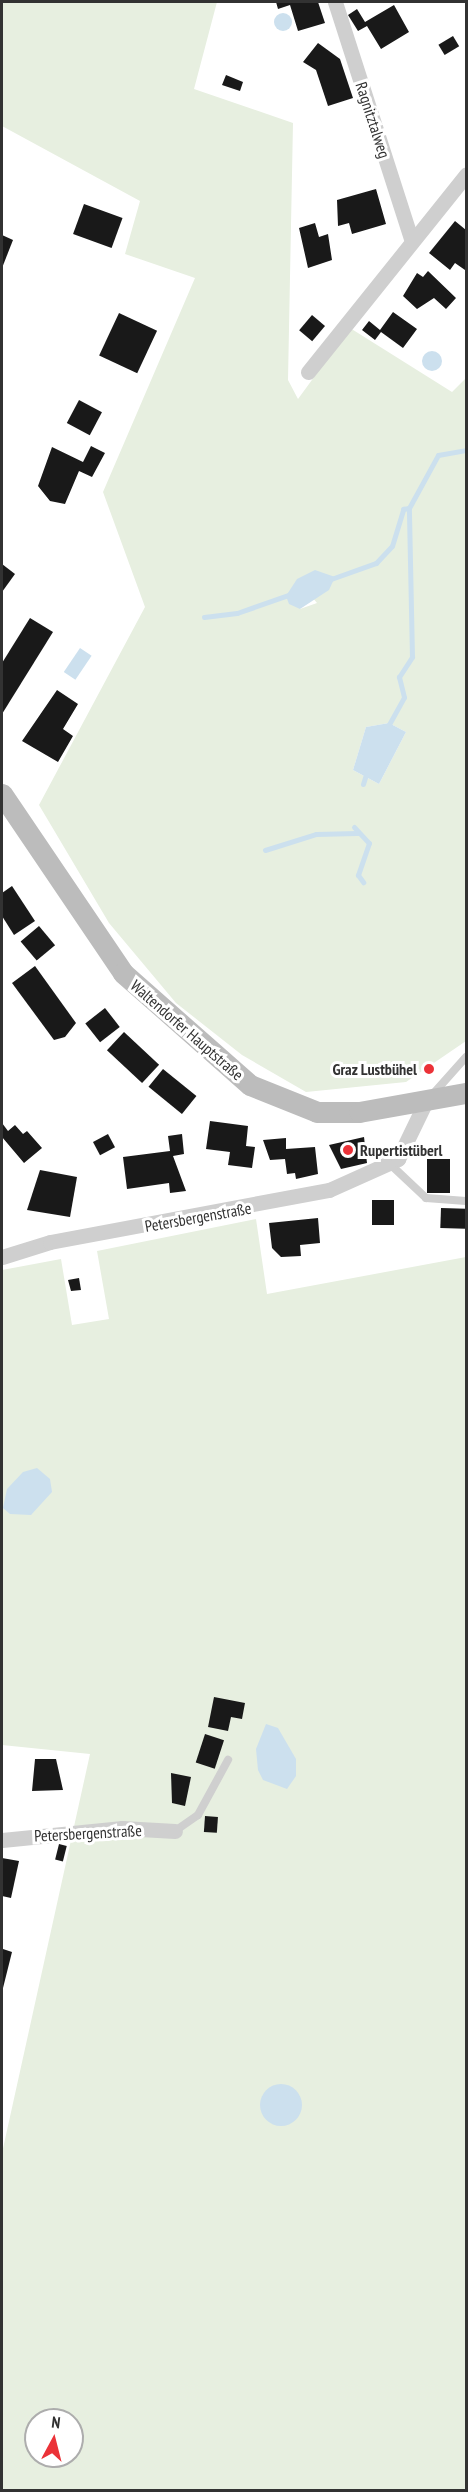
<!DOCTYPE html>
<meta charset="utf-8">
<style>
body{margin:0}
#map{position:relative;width:468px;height:2492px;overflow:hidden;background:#fff;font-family:"PT Sans Narrow",sans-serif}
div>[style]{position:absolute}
.green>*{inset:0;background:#e7efe0}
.water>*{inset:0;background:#cce0ee;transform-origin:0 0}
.round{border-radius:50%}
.stream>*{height:5px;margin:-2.5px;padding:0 2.5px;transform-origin:2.5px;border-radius:2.5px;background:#cce0ee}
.building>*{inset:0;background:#191919;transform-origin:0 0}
.lane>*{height:8px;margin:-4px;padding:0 4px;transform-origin:4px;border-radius:4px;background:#cfcfcf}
.street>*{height:15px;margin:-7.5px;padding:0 7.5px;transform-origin:7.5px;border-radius:7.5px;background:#cfcfcf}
.secondary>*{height:21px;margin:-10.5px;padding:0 10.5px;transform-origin:10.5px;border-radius:10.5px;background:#bcbcbc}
.dots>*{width:16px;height:16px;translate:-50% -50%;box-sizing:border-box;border:3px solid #fff;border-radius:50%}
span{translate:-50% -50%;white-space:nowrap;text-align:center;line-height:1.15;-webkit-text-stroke:6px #fff;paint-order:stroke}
.street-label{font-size:16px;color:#323232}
.poi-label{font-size:16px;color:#323232;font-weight:700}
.right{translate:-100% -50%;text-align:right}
.left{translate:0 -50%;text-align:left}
.frame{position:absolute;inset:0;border:3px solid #323232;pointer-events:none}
.north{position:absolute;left:24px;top:2408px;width:60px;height:60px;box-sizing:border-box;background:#fff;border:2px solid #adadad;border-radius:50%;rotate:7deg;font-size:16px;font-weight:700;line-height:24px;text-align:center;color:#323232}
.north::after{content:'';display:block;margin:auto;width:21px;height:27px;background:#eb3238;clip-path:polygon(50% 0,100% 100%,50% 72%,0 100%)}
</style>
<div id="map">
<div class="green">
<div style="clip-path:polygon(evenodd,2px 2px,217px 2px,194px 89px,293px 123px,288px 380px,298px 399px,350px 328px,452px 392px,466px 378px,466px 1041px,406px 1082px,306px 1092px,242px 1055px,176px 1003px,109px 923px,39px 805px,145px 607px,103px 492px,195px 278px,125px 254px,140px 201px,2px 126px,2px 2px,297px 579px,317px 603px,300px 609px,297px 579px,2px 2px,389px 723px,406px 732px,379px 784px,353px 770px,366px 727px,389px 723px)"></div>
<div style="clip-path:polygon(evenodd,256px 1219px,267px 1294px,466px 1257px,466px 2490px,2px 2490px,2px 2153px,90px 1754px,2px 1745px,2px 1270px,61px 1259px,72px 1325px,109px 1319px,97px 1251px,256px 1219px,36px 2420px,72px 2420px,72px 2456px,36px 2456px,36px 2420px)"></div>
</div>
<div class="water">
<div class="round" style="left:274px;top:13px;width:18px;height:18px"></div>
<div class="round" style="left:422px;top:351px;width:20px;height:20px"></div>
<div style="clip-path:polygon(315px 570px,335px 577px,329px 590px,300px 609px,289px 604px,286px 596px,297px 579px)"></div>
<div style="left:80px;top:648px;width:14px;height:29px;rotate:34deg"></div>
<div style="clip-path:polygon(389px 723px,406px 732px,379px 784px,353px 770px,366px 727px)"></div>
<div style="clip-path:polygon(37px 1468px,50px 1479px,52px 1492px,31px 1515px,10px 1514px,3px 1508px,7px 1489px,23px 1472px)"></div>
<div style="clip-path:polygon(266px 1724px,278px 1728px,296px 1759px,296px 1776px,287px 1789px,263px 1780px,258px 1770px,256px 1749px)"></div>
<div class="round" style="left:260px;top:2084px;width:42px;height:42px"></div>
</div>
<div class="stream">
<div style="left:331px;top:579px;width:48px;rotate:-19.6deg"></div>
<div style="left:376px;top:563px;width:23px;rotate:-47deg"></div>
<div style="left:392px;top:546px;width:39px;rotate:-73deg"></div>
<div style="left:403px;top:509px;width:6px;rotate:-9deg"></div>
<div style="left:204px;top:617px;width:33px;rotate:-7deg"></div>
<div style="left:237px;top:613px;width:57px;rotate:-19.4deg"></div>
<div style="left:387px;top:728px;width:35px;rotate:-61deg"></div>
<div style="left:404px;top:697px;width:21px;rotate:-104deg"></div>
<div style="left:399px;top:677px;width:24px;rotate:-57deg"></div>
<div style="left:412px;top:657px;width:149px;rotate:-91.2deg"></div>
<div style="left:409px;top:508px;width:60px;rotate:-61.3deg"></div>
<div style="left:438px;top:455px;width:28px;rotate:-10deg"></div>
<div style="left:363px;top:784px;width:14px;rotate:-73deg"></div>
<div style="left:354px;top:827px;width:22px;rotate:47deg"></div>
<div style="left:369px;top:843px;width:34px;rotate:109deg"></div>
<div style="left:358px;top:875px;width:9px;rotate:54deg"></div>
<div style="left:265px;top:850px;width:53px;rotate:-17.4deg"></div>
<div style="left:316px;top:834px;width:41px;rotate:-1.4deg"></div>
</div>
<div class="building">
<div style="clip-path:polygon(276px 2px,318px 2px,325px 23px,298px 31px,290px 5px,278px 9px)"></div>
<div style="clip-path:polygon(394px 5px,409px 32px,381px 49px,367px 26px,358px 31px,348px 15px,357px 9px,365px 22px)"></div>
<div style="left:453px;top:36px;width:12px;height:17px;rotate:59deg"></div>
<div style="clip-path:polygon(318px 43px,340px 59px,353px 98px,328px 106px,316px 70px,303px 62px)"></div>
<div style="clip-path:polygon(226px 75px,243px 82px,240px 91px,222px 85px)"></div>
<div style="clip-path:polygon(376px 189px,386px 224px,352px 234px,349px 223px,338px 226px,337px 200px)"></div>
<div style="left:84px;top:204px;width:41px;height:32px;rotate:20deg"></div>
<div style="clip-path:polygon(455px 221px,466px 230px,465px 270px,455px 263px,450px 270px,429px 253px)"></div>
<div style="clip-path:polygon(315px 223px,319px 237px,328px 234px,332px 260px,308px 268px,299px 228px)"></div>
<div style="clip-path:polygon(2px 235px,13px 240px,2px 268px)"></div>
<div style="clip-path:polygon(428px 271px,456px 298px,446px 309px,434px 298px,417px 309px,403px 296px,417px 273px,423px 277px)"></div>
<div style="clip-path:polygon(393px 312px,417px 329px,403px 348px,381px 332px,375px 340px,362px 330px,369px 321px,380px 330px)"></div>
<div style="left:119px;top:313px;width:42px;height:47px;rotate:25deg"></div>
<div style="left:312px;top:315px;width:17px;height:20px;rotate:40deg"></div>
<div style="left:79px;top:400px;width:26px;height:26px;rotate:28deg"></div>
<div style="clip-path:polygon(91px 446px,105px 453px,92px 477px,79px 471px,65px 504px,50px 501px,38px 486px,52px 447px,83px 462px)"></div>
<div style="clip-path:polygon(2px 564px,15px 574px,2px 592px)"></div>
<div style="clip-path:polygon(30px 618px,53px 632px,2px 714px,2px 663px)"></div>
<div style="clip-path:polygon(57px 690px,78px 704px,63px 729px,73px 736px,58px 762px,22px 741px)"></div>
<div style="clip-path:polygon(12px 886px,35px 921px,14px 935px,2px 916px,2px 893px)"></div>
<div style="left:39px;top:926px;width:25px;height:24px;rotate:50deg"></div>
<div style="clip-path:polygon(35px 966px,76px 1023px,65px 1037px,54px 1040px,12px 983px)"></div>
<div style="left:105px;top:1008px;width:24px;height:25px;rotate:52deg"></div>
<div style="left:124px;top:1032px;width:48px;height:25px;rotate:43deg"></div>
<div style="left:163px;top:1069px;width:43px;height:23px;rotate:39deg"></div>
<div style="clip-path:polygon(210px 1121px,248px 1126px,246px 1146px,255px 1147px,252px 1168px,228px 1165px,230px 1152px,206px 1149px)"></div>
<div style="clip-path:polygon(2px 1123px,8px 1131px,15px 1125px,23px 1134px,27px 1131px,42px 1148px,24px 1163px,2px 1137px)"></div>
<div style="left:108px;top:1134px;width:15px;height:17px;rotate:62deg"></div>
<div style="clip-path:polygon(182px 1134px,184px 1154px,173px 1156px,186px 1191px,170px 1193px,169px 1183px,127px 1189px,123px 1157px,170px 1151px,168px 1136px)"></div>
<div style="clip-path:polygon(364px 1137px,367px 1163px,341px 1169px,329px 1145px)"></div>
<div style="clip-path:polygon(286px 1138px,286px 1149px,315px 1147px,318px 1174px,296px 1179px,295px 1173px,287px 1174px,285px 1159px,270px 1160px,263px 1140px)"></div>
<div style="left:427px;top:1159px;width:23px;height:34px"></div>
<div style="clip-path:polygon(40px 1170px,77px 1177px,70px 1217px,27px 1210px)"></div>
<div style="left:372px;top:1200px;width:22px;height:25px"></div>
<div style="left:441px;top:1208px;width:25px;height:20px;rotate:2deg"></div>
<div style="clip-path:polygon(318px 1218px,320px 1243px,300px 1245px,301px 1256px,281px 1257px,272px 1248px,269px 1223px)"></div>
<div style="clip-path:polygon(79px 1278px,81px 1290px,71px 1291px,68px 1280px)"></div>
<div style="clip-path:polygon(214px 1697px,245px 1703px,242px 1719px,231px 1717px,228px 1731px,208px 1727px)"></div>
<div style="left:205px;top:1734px;width:20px;height:30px;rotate:18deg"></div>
<div style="clip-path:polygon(35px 1759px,56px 1759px,63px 1790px,32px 1791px)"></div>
<div style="clip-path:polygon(171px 1773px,191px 1777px,185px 1806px,172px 1803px)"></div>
<div style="left:205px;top:1816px;width:13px;height:16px;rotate:4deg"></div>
<div style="left:59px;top:1844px;width:8px;height:16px;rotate:14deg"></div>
<div style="clip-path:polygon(2px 1858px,19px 1861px,11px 1898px,2px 1896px)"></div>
<div style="clip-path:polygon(3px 1949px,12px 1952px,2px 1992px,2px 1953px)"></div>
</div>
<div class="lane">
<div style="left:433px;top:1094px;width:50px;rotate:-48.3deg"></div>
<div style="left:391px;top:1165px;width:48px;rotate:43.3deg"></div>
<div style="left:426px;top:1198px;width:40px;rotate:4.3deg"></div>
<div style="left:175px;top:1831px;width:28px;rotate:-35deg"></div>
<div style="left:198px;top:1815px;width:63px;rotate:-61.4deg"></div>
</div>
<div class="street">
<div style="left:335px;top:2px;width:249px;rotate:72.2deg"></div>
<div style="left:308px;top:372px;width:253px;rotate:-51.3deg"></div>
<div style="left:2px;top:1257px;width:50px;rotate:-17.4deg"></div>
<div style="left:50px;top:1242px;width:284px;rotate:-10.6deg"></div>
<div style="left:329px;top:1190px;width:76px;rotate:-24.2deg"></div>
<div style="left:398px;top:1159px;width:64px;rotate:-64.2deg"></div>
<div style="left:2px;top:1840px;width:121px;rotate:-5.7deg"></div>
<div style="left:122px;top:1828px;width:53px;rotate:3.2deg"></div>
</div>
<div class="secondary">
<div style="left:2px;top:794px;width:216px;rotate:55.9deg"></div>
<div style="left:123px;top:973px;width:169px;rotate:41.4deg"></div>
<div style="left:250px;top:1085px;width:72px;rotate:21.9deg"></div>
<div style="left:317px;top:1112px;width:42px"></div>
<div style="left:359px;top:1112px;width:109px;rotate:-10.1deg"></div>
</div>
<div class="dots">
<div style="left:429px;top:1069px;background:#eb3238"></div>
<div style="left:348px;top:1150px;background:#eb3238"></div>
</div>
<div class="street-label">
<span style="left:373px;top:120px;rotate:72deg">Ragnitztalweg</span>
<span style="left:187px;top:1030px;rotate:41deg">Waltendorfer Hauptstraße</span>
<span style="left:198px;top:1217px;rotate:-10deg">Petersbergenstraße</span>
<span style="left:88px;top:1833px;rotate:-3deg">Petersbergenstraße</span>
</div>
<div class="poi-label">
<span class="right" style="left:417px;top:1069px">Graz Lustbühel</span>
<span class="left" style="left:360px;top:1150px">Rupertistüberl</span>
</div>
<div class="frame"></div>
<div class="north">N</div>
</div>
